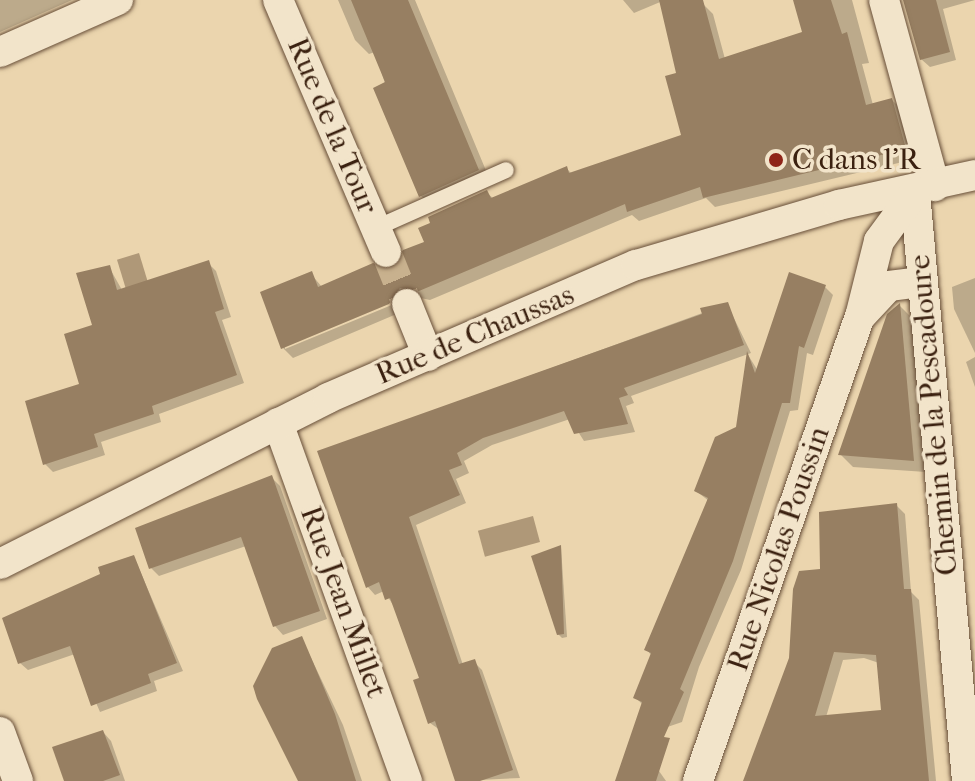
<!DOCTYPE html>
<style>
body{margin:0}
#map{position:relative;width:975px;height:781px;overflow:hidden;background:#ebd5ae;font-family:"IM FELL French Canon",serif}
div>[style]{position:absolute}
.water>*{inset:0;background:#af9878;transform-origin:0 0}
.shadow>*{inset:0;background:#0003}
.building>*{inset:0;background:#977f62}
.minor-tunnel>*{height:30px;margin-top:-15px;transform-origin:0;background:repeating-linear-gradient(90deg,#c8b18e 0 30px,transparent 0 45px)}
.roads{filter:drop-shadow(0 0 2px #674e38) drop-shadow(0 0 2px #674e38)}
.service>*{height:16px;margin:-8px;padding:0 8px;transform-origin:8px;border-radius:8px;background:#f2e4ca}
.minor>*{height:30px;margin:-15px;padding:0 15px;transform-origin:15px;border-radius:15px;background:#f2e4ca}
.dots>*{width:22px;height:22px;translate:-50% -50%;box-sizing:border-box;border:4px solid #f2e4ca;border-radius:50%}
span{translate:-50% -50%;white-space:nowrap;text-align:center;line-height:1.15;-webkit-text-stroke:7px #f2e4ca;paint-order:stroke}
.street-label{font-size:30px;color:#3b2110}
.poi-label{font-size:30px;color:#3b2110}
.left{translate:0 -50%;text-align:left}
</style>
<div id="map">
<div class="water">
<div style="left:139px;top:253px;width:47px;height:23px;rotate:73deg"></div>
<div style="left:533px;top:516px;width:27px;height:57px;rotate:75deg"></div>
</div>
<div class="shadow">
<div style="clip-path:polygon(0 0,72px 0,0 32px)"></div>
<div style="clip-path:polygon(338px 0,415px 0,492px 185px,435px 210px,421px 196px,375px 52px,369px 54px,355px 40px)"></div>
<div style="clip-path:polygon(623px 0,665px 0,634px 13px)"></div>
<div style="clip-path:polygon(evenodd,810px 0,852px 0,869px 63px,862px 64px,873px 105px,892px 100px,902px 110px,915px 159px,715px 207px,706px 198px,639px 221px,632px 215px,430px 300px,411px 296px,399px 313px,293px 358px,283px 348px,311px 274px,322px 287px,393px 271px,487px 193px,494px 199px,567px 169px,572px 174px,684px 137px,678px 74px,703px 4px,713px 14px,725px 59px,805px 33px,810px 0,398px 298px,399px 302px,285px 349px,285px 345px,398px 298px)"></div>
<div style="clip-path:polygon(905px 0,975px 0,943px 9px,956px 60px,930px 67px,921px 59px)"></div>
<div style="clip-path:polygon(208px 263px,216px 271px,231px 317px,222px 320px,244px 383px,159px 414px,161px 422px,101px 442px,105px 455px,53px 472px,45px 464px,82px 385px,109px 267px,122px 290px)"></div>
<div style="clip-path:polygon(975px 278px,975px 353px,954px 309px,952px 287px)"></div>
<div style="clip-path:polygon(825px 287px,833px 295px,813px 355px,807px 353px,798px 410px,790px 411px,741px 570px,699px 667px,682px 722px,644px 735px,643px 705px,635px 697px,652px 656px,646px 649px,709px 501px,696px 491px,738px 429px,748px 355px,758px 371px)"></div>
<div style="clip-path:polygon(727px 304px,751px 353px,631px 396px,634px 403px,626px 406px,635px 432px,584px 441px,570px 419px,492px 445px,464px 461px,469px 473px,456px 479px,466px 503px,416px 525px,463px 665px,474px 662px,482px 670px,520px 778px,456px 781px,440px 730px,430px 723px,421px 680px,395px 608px,384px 591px,375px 595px,367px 586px,320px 452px)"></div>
<div style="clip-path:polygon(900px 306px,911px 317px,926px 472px,853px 467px,841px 455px)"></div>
<div style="clip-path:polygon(975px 357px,975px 387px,966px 362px)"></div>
<div style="clip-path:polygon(272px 478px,280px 486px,327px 619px,283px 635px,275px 626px,246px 546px,159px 576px,151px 568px)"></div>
<div style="clip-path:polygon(896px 505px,905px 514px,911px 592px,919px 600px,936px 781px,872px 781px,883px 712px,879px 663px,864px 658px,843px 660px,826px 717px,830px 781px,745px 781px,822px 571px)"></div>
<div style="clip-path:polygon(561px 547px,567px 637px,562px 638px,558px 634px)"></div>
<div style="clip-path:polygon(134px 557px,183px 671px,154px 681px,157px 691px,100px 712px,75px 654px,28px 670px,20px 663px,103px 575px)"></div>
<div style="clip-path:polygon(302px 639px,343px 725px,362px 781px,299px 781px)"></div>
<div style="clip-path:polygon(103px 732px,111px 741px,125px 781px,67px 781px)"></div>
<div style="clip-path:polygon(659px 771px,666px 781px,632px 781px)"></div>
</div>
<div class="building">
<div style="clip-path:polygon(351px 0,408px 0,479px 170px,419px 197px,373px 88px,385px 82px)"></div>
<div style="clip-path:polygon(659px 0,703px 0,719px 59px,802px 32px,793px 0,831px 0,842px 34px,847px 32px,866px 105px,892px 98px,906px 149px,703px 198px,700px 187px,627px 212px,625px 204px,419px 291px,400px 288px,389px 304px,281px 349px,260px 292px,312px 271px,318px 287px,373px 263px,392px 269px,403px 250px,424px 242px,418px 228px,430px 223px,428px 217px,487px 190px,491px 198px,567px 166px,569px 173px,681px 135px,665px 76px,676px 73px)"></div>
<div style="clip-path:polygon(903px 0,936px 0,950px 52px,920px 60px)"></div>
<div style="clip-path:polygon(209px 260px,224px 309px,215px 312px,237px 375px,152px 406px,154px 414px,94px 434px,98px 447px,43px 465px,25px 401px,79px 384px,64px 334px,92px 325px,76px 273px,110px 265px,117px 290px)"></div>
<div style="clip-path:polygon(789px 272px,826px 285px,804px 348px,799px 346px,790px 403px,782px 403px,733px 561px,680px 689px,684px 692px,664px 737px,670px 738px,656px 781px,615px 781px,642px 702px,633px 698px,651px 653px,644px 650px,708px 498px,694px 491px,715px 437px,736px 427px,747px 351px,755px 373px)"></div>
<div style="clip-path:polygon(728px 302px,744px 345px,624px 388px,628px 395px,619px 398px,628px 424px,574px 434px,564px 411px,483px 438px,457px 453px,462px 465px,449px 470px,460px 495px,409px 517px,459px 664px,475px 659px,513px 770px,480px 781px,455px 781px,435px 721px,428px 724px,413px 680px,419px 678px,390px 598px,385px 600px,379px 582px,366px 588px,317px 451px,702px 314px,700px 308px)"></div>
<div style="clip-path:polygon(900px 303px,914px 461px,838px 455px,887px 314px)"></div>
<div style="clip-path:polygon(272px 475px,320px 611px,273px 627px,241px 537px,149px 569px,135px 528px)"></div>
<div style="clip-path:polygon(evenodd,897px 503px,904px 589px,911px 589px,929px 781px,743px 781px,789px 658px,793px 589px,799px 571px,820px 569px,819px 512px,897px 503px,834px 652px,876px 655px,881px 710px,815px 716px,834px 652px)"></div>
<div style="clip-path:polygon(561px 545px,564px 634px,557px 635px,531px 556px)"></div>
<div style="clip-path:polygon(134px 555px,177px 663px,148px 674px,151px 683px,91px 706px,70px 646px,18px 664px,2px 618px,100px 574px,98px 567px)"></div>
<div style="clip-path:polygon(302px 636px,335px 714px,356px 781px,298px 781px,257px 699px,253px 686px,272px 648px)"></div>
<div style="clip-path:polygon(103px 730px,120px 775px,103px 781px,64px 781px,52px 747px)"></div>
</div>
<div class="minor-tunnel">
<div style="left:386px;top:252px;width:56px;rotate:68deg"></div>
</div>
<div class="roads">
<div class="service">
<div style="left:376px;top:228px;width:142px;rotate:-24deg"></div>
</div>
<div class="minor">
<div style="left:278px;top:0;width:274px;rotate:66.8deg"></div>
<div style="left:884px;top:0;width:193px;rotate:74.7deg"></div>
<div style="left:0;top:52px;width:129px;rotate:-23.8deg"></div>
<div style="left:915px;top:192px;width:591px;rotate:84.95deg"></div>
<div style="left:407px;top:304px;width:56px;rotate:68deg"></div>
<div style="left:860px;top:317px;width:42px;rotate:-46.9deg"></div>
<div style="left:889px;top:286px;width:33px;rotate:-7deg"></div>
<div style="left:278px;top:423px;width:381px;rotate:70.2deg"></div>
<div style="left:0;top:564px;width:368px;rotate:-26.8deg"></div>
<div style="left:328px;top:398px;width:335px;rotate:-23.4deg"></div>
<div style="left:636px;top:265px;width:212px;rotate:-16.5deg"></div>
<div style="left:839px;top:205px;width:139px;rotate:-12.4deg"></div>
<div style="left:0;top:732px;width:52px;rotate:69.8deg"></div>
<div style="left:698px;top:781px;width:491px;rotate:-70.8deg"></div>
<div style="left:860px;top:317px;width:78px;rotate:-76deg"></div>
<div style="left:879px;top:241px;width:61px;rotate:-53.7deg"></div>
</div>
</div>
<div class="dots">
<div style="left:776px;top:160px;background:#8f2418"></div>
</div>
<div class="street-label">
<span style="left:332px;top:126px;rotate:67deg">Rue de la Tour</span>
<span style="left:475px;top:335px;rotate:-23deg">Rue de Chaussas</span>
<span style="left:934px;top:415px;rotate:-95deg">Chemin de la Pescadoure</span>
<span style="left:779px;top:549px;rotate:-71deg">Rue Nicolas Poussin</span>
<span style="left:343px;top:602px;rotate:70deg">Rue Jean Millet</span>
</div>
<div class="poi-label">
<span class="left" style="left:792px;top:160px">C dans l'R</span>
</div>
</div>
